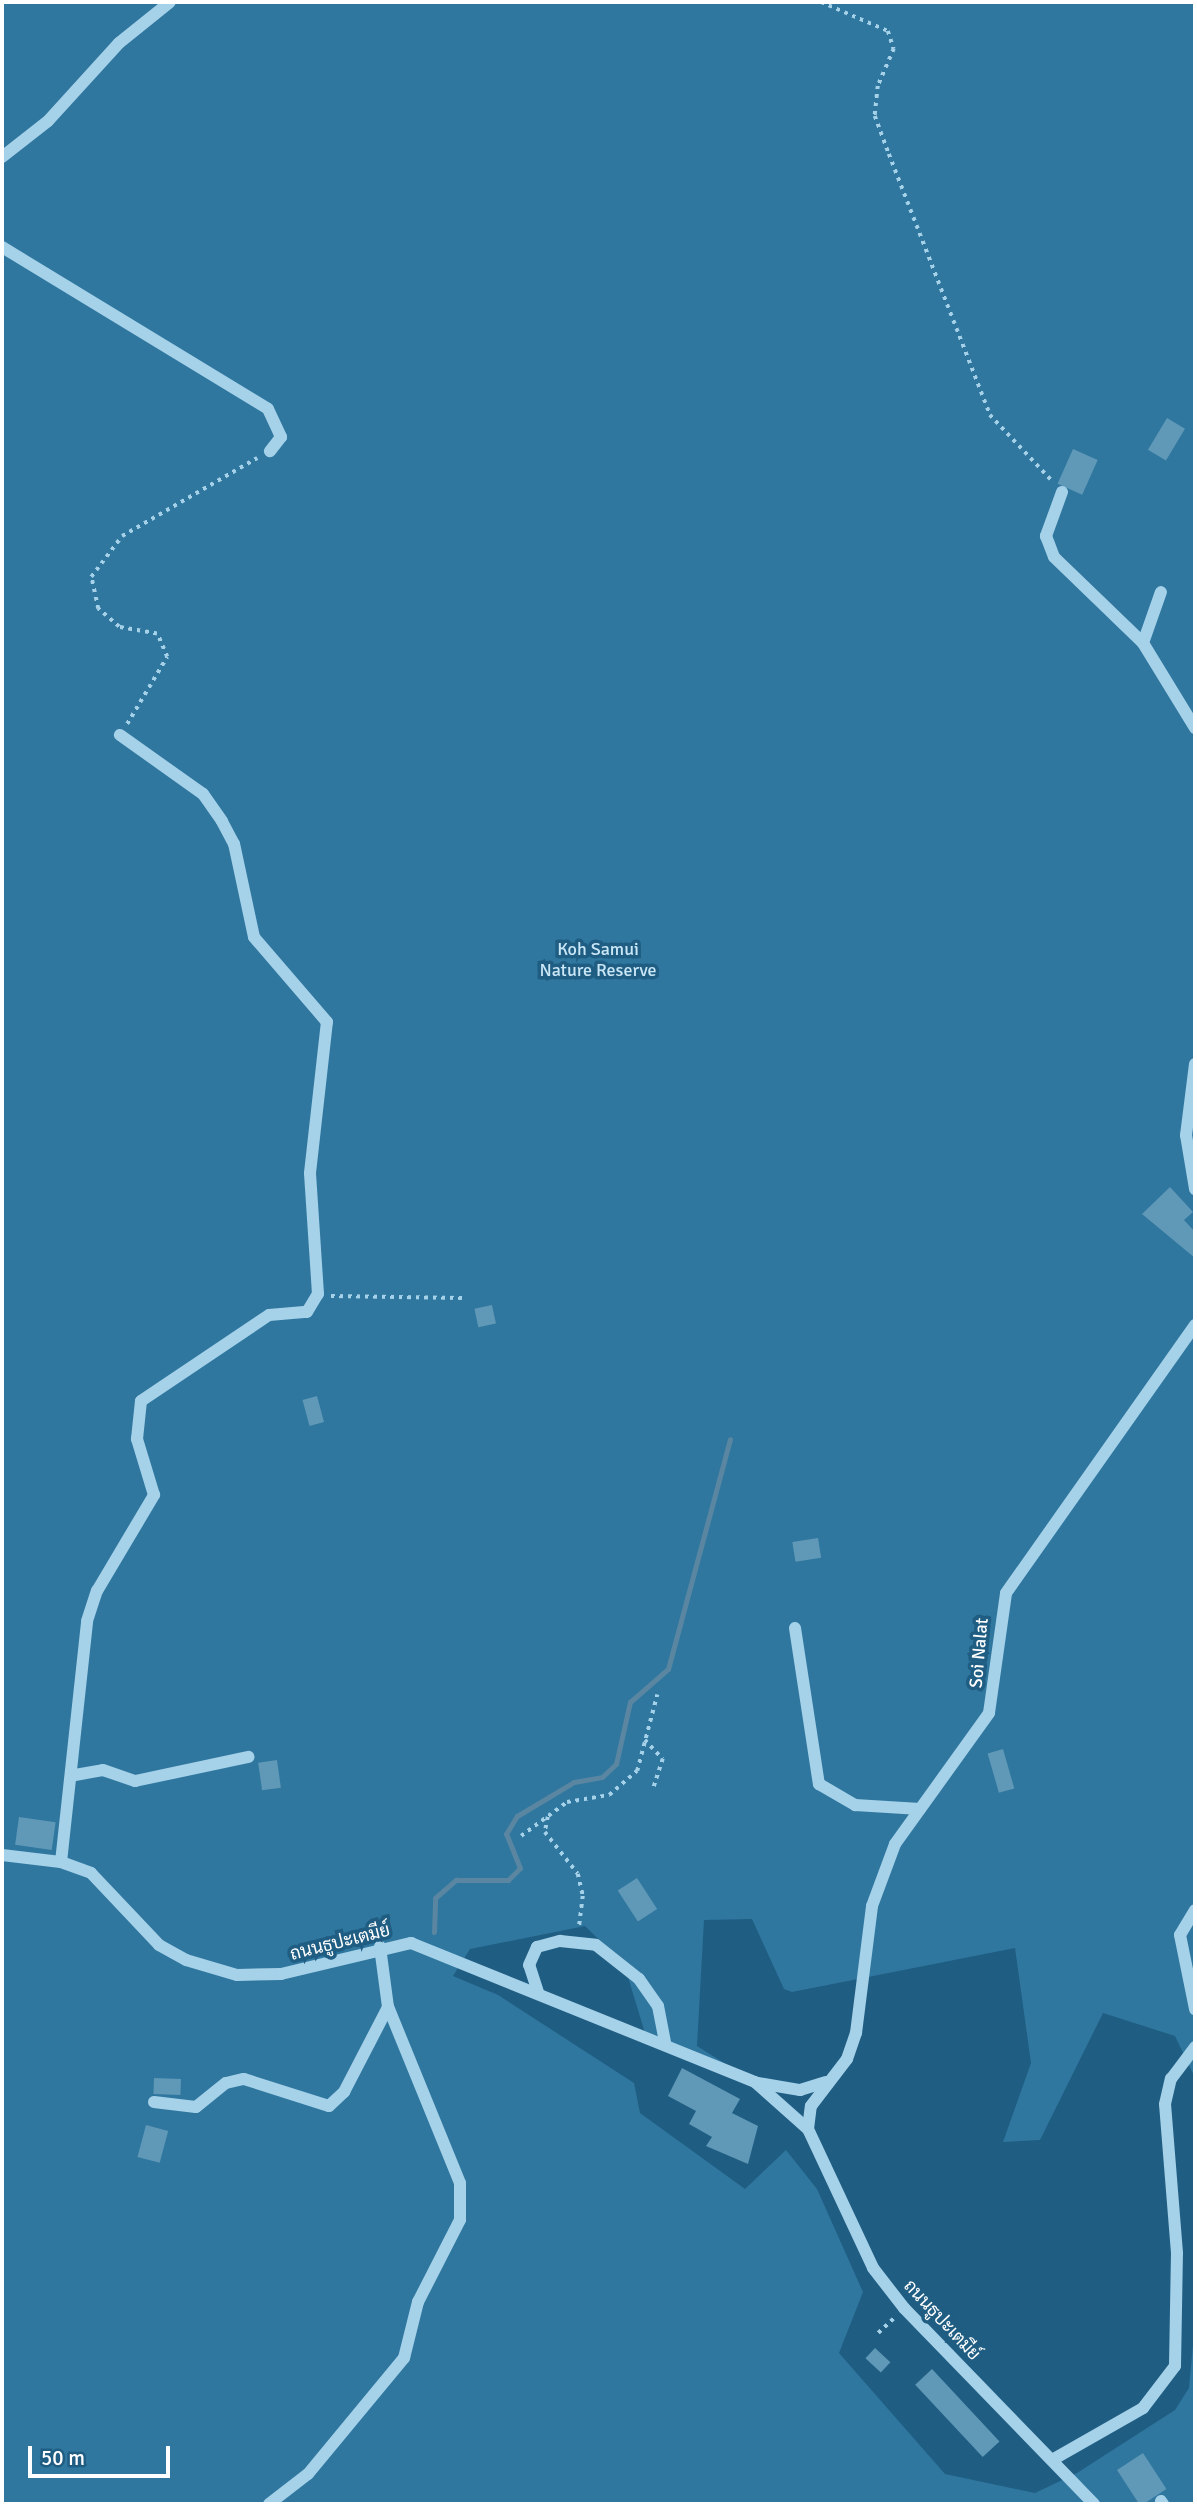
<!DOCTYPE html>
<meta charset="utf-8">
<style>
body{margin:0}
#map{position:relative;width:1197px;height:2506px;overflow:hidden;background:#1f5d82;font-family:Signika,Sarabun,sans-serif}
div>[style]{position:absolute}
.green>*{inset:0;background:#2f779f}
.stream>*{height:5px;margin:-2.5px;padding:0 2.5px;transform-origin:2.5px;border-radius:2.5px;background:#5a86a1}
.building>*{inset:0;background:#6098b7;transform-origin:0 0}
.path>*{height:3.5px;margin-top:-1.75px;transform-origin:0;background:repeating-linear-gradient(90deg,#a5d1e9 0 3.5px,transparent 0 8.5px)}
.minor>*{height:12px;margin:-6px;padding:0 6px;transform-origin:6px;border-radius:6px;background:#a5d1e9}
span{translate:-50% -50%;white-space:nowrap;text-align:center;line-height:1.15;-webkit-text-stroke:7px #1f5d82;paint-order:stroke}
.park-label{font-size:18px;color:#cae7f7}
.street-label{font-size:18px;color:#fff}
.frame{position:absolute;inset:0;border:4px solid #fff;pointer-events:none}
.scale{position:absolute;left:28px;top:2446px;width:142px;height:32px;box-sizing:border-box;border:4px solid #fff;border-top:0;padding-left:9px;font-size:21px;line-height:24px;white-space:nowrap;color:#fff;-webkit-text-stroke:5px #1f5d82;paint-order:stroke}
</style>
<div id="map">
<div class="green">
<div style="clip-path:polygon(2px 2px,1195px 2px,1195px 2078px,1175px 2036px,1103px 2013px,1040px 2140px,1003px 2142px,1031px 2063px,1015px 1948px,792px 1992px,784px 1989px,752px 1919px,704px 1920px,697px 2046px,729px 2066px,645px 2033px,624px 1964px,585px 1926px,470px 1949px,453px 1976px,498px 1995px,634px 2083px,640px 2113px,745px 2189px,786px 2150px,817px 2189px,863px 2292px,839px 2353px,945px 2474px,1035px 2493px,1077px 2473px,1175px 2410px,1189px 2388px,1195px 2323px,1195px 2504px,2px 2504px)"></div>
</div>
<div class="stream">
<div style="left:434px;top:1932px;width:34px;rotate:-88deg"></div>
<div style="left:435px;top:1898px;width:28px;rotate:-41deg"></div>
<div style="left:456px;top:1880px;width:52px"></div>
<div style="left:508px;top:1880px;width:17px;rotate:-45deg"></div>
<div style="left:520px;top:1868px;width:37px;rotate:-112deg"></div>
<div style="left:506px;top:1834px;width:21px;rotate:-59deg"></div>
<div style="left:517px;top:1816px;width:66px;rotate:-30.8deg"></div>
<div style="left:574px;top:1782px;width:28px;rotate:-10deg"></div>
<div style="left:602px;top:1777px;width:19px;rotate:-43deg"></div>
<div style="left:616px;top:1764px;width:64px;rotate:-77.3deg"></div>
<div style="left:630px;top:1702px;width:50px;rotate:-41deg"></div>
<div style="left:668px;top:1669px;width:238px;rotate:-74.9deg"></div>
</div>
<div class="building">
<div style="left:1167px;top:418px;width:21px;height:37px;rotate:31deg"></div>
<div style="left:1073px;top:449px;width:27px;height:38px;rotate:24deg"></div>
<div style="clip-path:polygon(1170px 1187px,1193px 1212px,1184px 1220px,1195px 1232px,1195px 1258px,1142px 1214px)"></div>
<div style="left:492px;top:1305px;width:19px;height:18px;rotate:78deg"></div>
<div style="left:317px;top:1396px;width:27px;height:15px;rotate:75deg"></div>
<div style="left:818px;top:1538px;width:20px;height:26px;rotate:81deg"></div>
<div style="left:1003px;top:1749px;width:41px;height:16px;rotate:74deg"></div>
<div style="left:277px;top:1760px;width:28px;height:19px;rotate:82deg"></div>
<div style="left:19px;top:1817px;width:37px;height:28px;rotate:8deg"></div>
<div style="left:637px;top:1878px;width:37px;height:23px;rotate:57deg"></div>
<div style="clip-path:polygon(682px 2068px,740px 2099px,732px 2113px,758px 2126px,748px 2164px,706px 2146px,712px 2137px,689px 2124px,696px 2111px,668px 2096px)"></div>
<div style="left:154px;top:2078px;width:27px;height:16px;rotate:2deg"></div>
<div style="left:146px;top:2125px;width:23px;height:33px;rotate:15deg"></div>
<div style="left:875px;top:2348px;width:21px;height:14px;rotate:43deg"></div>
<div style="left:932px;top:2369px;width:99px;height:23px;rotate:47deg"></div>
<div style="left:1143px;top:2453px;width:43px;height:31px;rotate:57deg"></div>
</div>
<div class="path">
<div style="left:821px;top:2px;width:73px;rotate:23.4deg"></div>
<div style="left:888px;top:31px;width:19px;rotate:72deg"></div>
<div style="left:894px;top:49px;width:40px;rotate:113.4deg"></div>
<div style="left:878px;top:86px;width:30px;rotate:96deg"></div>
<div style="left:875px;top:116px;width:40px;rotate:69.8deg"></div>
<div style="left:889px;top:154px;width:280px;rotate:68.8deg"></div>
<div style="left:990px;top:415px;width:93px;rotate:46.7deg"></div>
<div style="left:127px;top:724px;width:78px;rotate:-59.2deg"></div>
<div style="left:167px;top:657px;width:25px;rotate:-113deg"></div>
<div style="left:157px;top:634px;width:39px;rotate:-170deg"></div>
<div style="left:119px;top:627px;width:28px;rotate:-139deg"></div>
<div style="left:98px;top:609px;width:33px;rotate:-102deg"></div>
<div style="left:91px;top:577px;width:51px;rotate:-52.9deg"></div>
<div style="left:122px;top:536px;width:156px;rotate:-30deg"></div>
<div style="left:331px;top:1296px;width:131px;rotate:0.9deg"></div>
<div style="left:645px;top:1740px;width:26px;rotate:47deg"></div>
<div style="left:663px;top:1759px;width:32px;rotate:108deg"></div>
<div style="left:548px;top:1817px;width:15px;rotate:101deg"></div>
<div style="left:545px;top:1832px;width:53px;rotate:51.8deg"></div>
<div style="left:578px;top:1874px;width:23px;rotate:77deg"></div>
<div style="left:583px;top:1896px;width:33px;rotate:97deg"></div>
<div style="left:521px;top:1836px;width:57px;rotate:-36.5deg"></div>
<div style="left:567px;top:1802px;width:43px;rotate:-9.5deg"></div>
<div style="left:609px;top:1795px;width:37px;rotate:-41deg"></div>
<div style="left:637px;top:1771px;width:79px;rotate:-75.3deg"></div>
<div style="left:878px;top:2333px;width:23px;rotate:-43deg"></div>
</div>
<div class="minor">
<div style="left:2px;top:157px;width:58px;rotate:-38deg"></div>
<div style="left:48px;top:121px;width:105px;rotate:-47.7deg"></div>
<div style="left:119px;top:43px;width:65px;rotate:-38.8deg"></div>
<div style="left:2px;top:247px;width:311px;rotate:31.3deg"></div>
<div style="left:268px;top:409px;width:31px;rotate:65deg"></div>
<div style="left:281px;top:437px;width:18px;rotate:128deg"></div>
<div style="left:1062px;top:492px;width:47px;rotate:110deg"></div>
<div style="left:1046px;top:536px;width:22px;rotate:69deg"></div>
<div style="left:1054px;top:557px;width:124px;rotate:44deg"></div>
<div style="left:1143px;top:643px;width:100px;rotate:58.5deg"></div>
<div style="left:1143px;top:643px;width:54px;rotate:-70.6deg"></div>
<div style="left:1195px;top:1064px;width:72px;rotate:97.2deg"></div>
<div style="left:1186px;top:1135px;width:55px;rotate:80.5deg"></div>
<div style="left:795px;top:1628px;width:158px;rotate:81.3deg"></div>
<div style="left:819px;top:1784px;width:42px;rotate:30.3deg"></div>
<div style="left:855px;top:1805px;width:65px;rotate:3.5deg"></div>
<div style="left:75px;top:1775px;width:28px;rotate:-10deg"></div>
<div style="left:103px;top:1770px;width:34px;rotate:19deg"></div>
<div style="left:135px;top:1781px;width:116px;rotate:-12deg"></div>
<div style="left:2px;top:1855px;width:59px;rotate:6.8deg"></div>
<div style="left:61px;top:1862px;width:32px;rotate:20deg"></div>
<div style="left:91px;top:1873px;width:99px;rotate:46.6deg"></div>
<div style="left:159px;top:1945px;width:31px;rotate:29deg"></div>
<div style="left:186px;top:1960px;width:53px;rotate:16.4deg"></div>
<div style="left:237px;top:1975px;width:44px;rotate:-1.3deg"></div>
<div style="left:281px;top:1974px;width:134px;rotate:-13.4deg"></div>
<div style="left:411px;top:1943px;width:371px;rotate:22deg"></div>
<div style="left:755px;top:2082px;width:71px;rotate:41.6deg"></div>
<div style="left:808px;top:2129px;width:153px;rotate:64.9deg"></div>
<div style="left:873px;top:2268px;width:51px;rotate:52.2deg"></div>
<div style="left:904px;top:2308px;width:273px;rotate:45.9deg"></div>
<div style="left:61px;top:1862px;width:242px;rotate:-83.8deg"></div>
<div style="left:87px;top:1621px;width:32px;rotate:-72deg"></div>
<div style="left:97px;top:1591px;width:112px;rotate:-59.3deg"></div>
<div style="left:154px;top:1495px;width:59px;rotate:-106.9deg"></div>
<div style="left:137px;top:1439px;width:38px;rotate:-84deg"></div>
<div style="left:141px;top:1401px;width:154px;rotate:-33.9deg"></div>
<div style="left:269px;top:1315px;width:38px;rotate:-5deg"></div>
<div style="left:307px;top:1312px;width:21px;rotate:-59deg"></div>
<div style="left:318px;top:1294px;width:121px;rotate:-93.8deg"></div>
<div style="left:310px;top:1173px;width:152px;rotate:-83.6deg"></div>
<div style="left:327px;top:1022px;width:112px;rotate:-130.7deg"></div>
<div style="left:254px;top:937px;width:95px;rotate:-102.1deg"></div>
<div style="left:234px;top:844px;width:26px;rotate:-118deg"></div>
<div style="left:222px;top:821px;width:33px;rotate:-125deg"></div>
<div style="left:203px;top:794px;width:102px;rotate:-144.6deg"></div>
<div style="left:1195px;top:1910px;width:29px;rotate:121deg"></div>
<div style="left:1180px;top:1935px;width:76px;rotate:78.5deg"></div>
<div style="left:538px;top:1992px;width:28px;rotate:-108deg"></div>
<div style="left:529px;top:1965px;width:20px;rotate:-66deg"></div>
<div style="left:537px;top:1947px;width:24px;rotate:-15deg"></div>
<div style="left:560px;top:1941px;width:36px;rotate:6deg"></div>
<div style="left:596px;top:1945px;width:55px;rotate:38.3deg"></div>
<div style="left:639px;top:1979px;width:33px;rotate:55deg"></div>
<div style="left:658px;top:2006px;width:38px;rotate:79deg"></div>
<div style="left:758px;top:2083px;width:43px;rotate:9.5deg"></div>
<div style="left:800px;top:2090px;width:27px;rotate:-17deg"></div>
<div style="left:154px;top:2102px;width:42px;rotate:6.8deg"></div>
<div style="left:196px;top:2107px;width:38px;rotate:-39deg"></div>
<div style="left:226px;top:2083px;width:18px;rotate:-13deg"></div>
<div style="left:244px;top:2079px;width:89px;rotate:17.6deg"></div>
<div style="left:329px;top:2106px;width:21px;rotate:-43deg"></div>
<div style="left:344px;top:2092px;width:96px;rotate:-62.6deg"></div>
<div style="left:808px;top:2129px;width:23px;rotate:-83deg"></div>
<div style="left:811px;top:2106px;width:59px;rotate:-52.5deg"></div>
<div style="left:847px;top:2059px;width:28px;rotate:-71deg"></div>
<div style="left:856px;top:2033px;width:128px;rotate:-82.8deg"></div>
<div style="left:872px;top:1906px;width:66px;rotate:-69.6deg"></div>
<div style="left:895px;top:1844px;width:161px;rotate:-54.3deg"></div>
<div style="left:989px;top:1713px;width:121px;rotate:-81.9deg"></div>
<div style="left:1006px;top:1593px;width:328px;rotate:-54.8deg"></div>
<div style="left:1052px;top:2460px;width:105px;rotate:-29.7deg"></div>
<div style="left:1143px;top:2408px;width:53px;rotate:-52.7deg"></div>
<div style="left:1175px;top:2366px;width:113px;rotate:-89deg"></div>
<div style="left:1177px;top:2253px;width:149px;rotate:-94.6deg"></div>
<div style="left:1165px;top:2104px;width:26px;rotate:-77deg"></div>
<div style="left:1171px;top:2079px;width:40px;rotate:-53deg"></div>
<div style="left:1161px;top:2501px;width:4px;rotate:56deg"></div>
<div style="left:269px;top:2504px;width:49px;rotate:-37.6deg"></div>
<div style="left:308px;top:2474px;width:151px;rotate:-50.4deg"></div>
<div style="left:404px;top:2358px;width:58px;rotate:-76deg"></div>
<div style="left:418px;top:2302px;width:92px;rotate:-62.9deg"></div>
<div style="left:460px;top:2220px;width:37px;rotate:-90deg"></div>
<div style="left:460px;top:2183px;width:190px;rotate:-112.2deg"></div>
<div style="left:388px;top:2007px;width:61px;rotate:-97.6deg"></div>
</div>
<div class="park-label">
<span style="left:598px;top:960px">Koh Samui<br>Nature Reserve</span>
</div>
<div class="street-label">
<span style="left:979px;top:1653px;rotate:-85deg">Soi Nalat</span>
<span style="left:340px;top:1942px;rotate:-14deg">ถนนธูปะเตมีย์</span>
<span style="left:942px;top:2320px;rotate:47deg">ถนนธูปะเตมีย์</span>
</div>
<div class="frame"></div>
<div class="scale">50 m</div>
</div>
